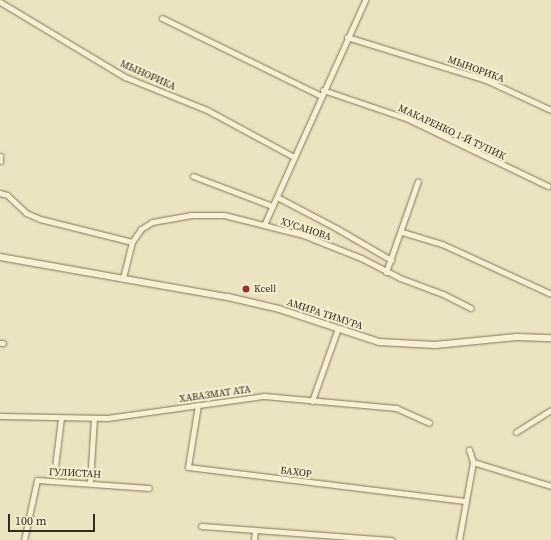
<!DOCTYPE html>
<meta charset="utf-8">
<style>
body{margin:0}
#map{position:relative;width:551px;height:540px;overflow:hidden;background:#ece3c0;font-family:"Source Serif 4",serif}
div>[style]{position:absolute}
.roads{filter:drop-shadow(0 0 1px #857459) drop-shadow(0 0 1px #857459)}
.minor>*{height:5px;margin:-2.5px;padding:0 2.5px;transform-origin:2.5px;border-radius:2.5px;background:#f8f0d3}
.tertiary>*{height:6px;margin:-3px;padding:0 3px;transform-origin:3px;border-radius:3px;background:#f8f0d3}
.dots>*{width:11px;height:11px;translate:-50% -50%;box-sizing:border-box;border:2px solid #f4edd0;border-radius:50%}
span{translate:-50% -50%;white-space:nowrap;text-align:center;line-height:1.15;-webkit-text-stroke:4px #f4edd0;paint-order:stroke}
.street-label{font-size:10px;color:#352a1d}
.poi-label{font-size:10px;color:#352a1d}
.left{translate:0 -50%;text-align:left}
.scale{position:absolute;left:8px;top:514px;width:87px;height:18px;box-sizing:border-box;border:2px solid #352a1d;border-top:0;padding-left:5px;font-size:12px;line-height:14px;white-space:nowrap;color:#352a1d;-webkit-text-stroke:3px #f4edd0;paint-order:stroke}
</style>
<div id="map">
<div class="roads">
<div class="minor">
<div style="left:0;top:2px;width:146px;rotate:31deg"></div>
<div style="left:125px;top:77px;width:88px;rotate:21.9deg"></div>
<div style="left:207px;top:110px;width:99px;rotate:28.4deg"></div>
<div style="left:162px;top:18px;width:177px;rotate:26.1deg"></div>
<div style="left:347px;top:37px;width:145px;rotate:17.2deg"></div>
<div style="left:486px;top:80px;width:72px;rotate:24.8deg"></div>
<div style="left:323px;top:90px;width:90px;rotate:18.8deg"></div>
<div style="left:408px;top:119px;width:155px;rotate:25.6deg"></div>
<div style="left:0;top:156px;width:5px;rotate:90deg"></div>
<div style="left:193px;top:176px;width:85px;rotate:20.8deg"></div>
<div style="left:0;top:193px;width:7px;rotate:16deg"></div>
<div style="left:7px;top:195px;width:26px;rotate:43deg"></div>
<div style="left:26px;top:213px;width:15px;rotate:23deg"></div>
<div style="left:40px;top:219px;width:95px;rotate:14deg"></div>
<div style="left:277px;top:197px;width:67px;rotate:27.7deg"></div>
<div style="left:336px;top:228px;width:64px;rotate:30.2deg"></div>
<div style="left:264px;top:225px;width:247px;rotate:-65.8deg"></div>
<div style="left:402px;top:232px;width:42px;rotate:16.7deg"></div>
<div style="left:442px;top:244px;width:120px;rotate:24.6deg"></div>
<div style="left:386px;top:272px;width:96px;rotate:-70.6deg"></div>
<div style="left:123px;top:278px;width:37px;rotate:-76deg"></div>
<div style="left:132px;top:242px;width:16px;rotate:-55deg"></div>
<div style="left:141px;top:229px;width:13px;rotate:-32deg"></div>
<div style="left:152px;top:222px;width:39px;rotate:-10deg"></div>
<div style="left:190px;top:215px;width:34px"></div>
<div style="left:224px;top:215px;width:81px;rotate:14.2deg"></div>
<div style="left:303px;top:235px;width:62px;rotate:21.6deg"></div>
<div style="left:361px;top:258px;width:44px;rotate:27.1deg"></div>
<div style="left:400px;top:278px;width:46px;rotate:20.4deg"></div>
<div style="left:443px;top:294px;width:31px;rotate:27deg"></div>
<div style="left:0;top:343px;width:3px"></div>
<div style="left:312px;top:401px;width:77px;rotate:-70.4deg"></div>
<div style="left:198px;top:405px;width:63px;rotate:99.2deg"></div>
<div style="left:188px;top:467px;width:279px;rotate:7deg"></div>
<div style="left:0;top:416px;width:107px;rotate:1.1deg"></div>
<div style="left:107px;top:418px;width:159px;rotate:-8deg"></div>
<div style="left:264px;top:396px;width:133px;rotate:5.2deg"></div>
<div style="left:396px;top:408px;width:36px;rotate:24deg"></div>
<div style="left:516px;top:432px;width:41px;rotate:-32.2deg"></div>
<div style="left:473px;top:462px;width:82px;rotate:17.1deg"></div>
<div style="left:55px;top:467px;width:49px;rotate:-83deg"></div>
<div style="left:90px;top:482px;width:64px;rotate:-86.4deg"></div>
<div style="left:201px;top:526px;width:191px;rotate:4.2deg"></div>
<div style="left:24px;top:540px;width:61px;rotate:-77.8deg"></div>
<div style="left:37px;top:480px;width:112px;rotate:4.1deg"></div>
<div style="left:254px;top:540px;width:9px;rotate:-84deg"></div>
<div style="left:459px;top:540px;width:79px;rotate:-79.8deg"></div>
<div style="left:473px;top:462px;width:13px;rotate:-108deg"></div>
</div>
<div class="tertiary">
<div style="left:0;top:257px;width:231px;rotate:10deg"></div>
<div style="left:228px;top:297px;width:52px;rotate:13.2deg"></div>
<div style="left:279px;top:309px;width:105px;rotate:18.3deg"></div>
<div style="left:379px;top:342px;width:56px;rotate:3.1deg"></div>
<div style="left:435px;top:345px;width:82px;rotate:-5.6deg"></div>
<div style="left:517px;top:337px;width:34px;rotate:2deg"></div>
</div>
</div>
<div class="dots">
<div style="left:246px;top:289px;background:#92332a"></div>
</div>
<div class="street-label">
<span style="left:476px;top:69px;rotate:20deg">МЫНОРИКА</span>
<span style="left:148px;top:75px;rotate:24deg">МЫНОРИКА</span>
<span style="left:452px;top:132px;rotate:25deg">МАКАРЕНКО 1-Й ТУПИК</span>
<span style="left:306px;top:229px;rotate:18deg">ХУСАНОВА</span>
<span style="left:325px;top:314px;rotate:18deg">АМИРА ТИМУРА</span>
<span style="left:215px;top:394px;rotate:-8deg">ХАВАЗМАТ АТА</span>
<span style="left:296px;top:472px;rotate:7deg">БАХОР</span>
<span style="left:75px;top:473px;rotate:3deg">ГУЛИСТАН</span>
</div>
<div class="poi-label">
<span class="left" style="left:254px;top:289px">Kcell</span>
</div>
<div class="scale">100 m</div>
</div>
